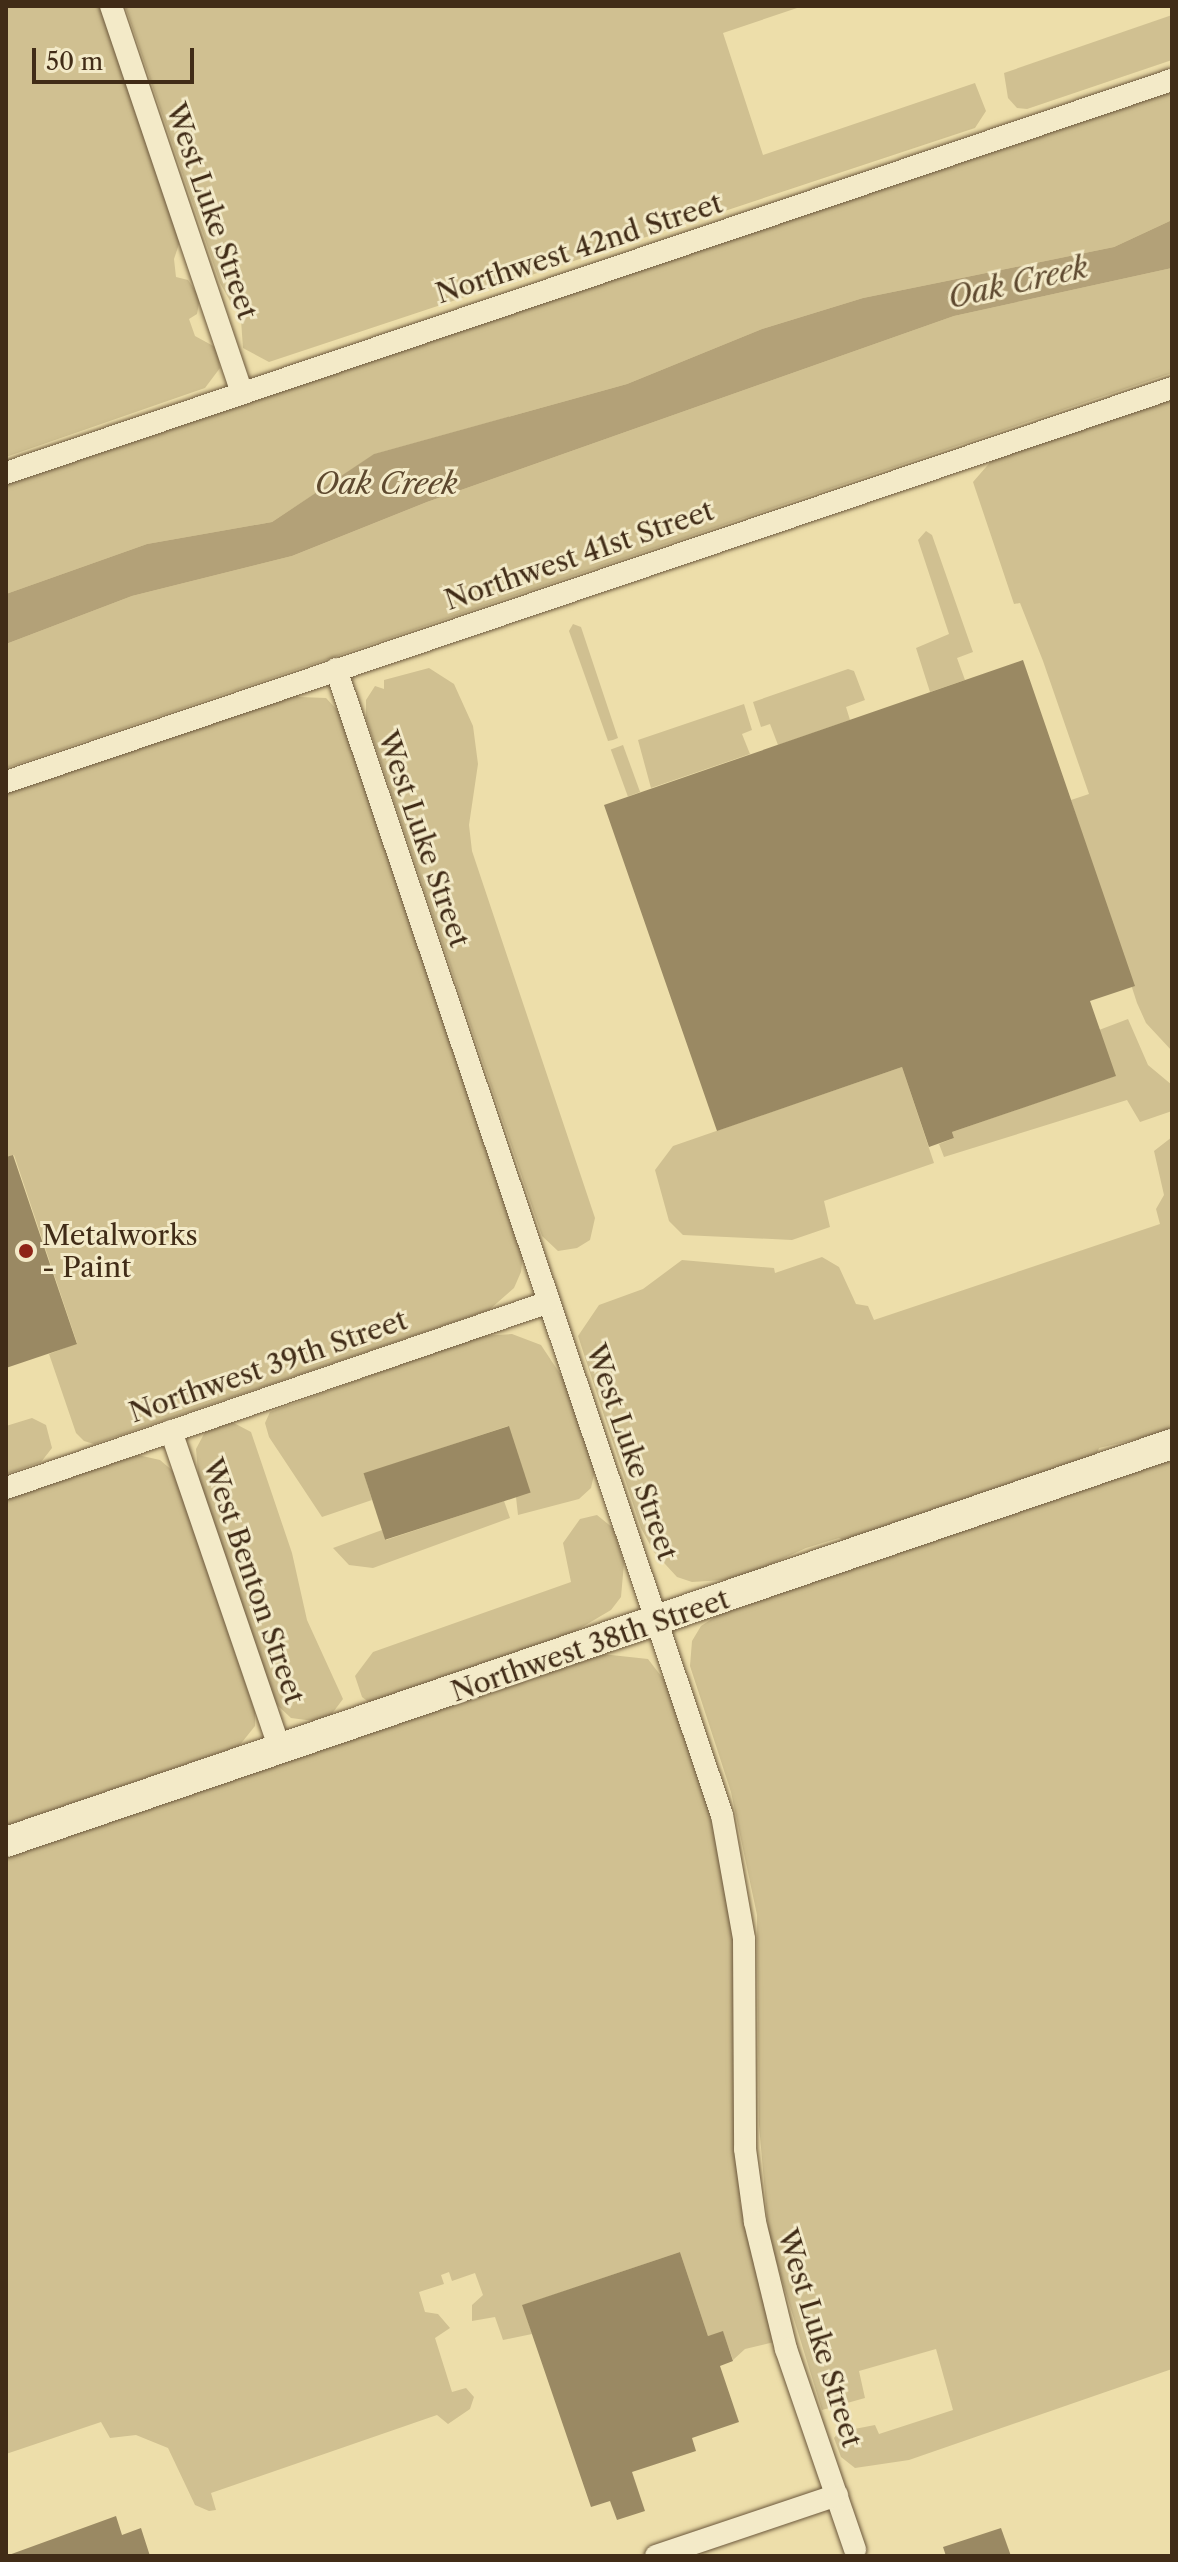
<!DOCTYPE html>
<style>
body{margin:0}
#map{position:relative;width:1178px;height:2562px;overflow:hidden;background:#eddeaa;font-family:"Libre Caslon Text",serif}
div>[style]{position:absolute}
.green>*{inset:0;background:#d0c091;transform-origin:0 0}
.water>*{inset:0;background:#b3a178}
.building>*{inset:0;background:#9a8963;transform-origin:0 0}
.roads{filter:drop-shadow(0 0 2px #6c583c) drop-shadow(0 0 2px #6c583c)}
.street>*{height:22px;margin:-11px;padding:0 11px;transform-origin:11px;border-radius:11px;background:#f3eac8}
.secondary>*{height:30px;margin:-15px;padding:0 15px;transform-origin:15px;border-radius:15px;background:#f3eac8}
.dots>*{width:22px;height:22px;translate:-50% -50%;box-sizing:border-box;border:4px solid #f3eac8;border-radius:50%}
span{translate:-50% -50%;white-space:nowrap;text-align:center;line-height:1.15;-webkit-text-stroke:6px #f3eac8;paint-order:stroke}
.street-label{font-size:28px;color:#412c17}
.poi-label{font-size:28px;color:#412c17}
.left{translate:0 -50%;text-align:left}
.water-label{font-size:30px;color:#5e492f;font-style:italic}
.frame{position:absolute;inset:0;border:8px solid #412c17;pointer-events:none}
.scale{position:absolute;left:32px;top:48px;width:162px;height:36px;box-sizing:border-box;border:4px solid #412c17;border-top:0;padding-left:10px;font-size:24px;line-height:28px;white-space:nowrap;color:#412c17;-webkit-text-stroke:6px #f3eac8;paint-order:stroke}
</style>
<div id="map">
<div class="green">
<div style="clip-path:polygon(6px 6px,103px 6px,181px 238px,174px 259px,176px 277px,188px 280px,200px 298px,197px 314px,189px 319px,195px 336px,217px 348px,220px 368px,205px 388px,6px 457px)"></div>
<div style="clip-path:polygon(125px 6px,803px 6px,723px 33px,763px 155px,975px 83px,986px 111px,975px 128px,269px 362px,243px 348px,241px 320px,220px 283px)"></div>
<div style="clip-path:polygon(1172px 15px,1172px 60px,1027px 109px,1017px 108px,1008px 98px,1004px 73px)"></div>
<div style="clip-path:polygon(1172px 86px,1172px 220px,1114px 247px,863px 298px,762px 329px,627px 384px,375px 454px,272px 522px,147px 544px,6px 594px,6px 481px)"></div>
<div style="clip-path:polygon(1172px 268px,1172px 373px,6px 768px,6px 644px,132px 596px,292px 556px,427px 502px,954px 316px)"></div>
<div style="clip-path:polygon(1172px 396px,1172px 1051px,1146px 1023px,1137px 1003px,1071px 800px,1089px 794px,1043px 661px,1020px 603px,1014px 604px,973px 482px,993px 459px)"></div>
<div style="clip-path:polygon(926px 531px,932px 535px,973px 652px,957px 658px,965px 680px,930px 692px,916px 648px,949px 634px,918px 540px)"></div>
<div style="clip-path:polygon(573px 624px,581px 627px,618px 738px,613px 740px,608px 741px,569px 631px)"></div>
<div style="clip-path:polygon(429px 668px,454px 684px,473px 726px,478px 764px,469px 825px,472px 851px,595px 1218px,590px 1240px,577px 1248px,558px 1251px,542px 1236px,366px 718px,366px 700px,375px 686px,384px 689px,384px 680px)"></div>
<div style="clip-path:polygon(848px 669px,854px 671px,865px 700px,846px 707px,850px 720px,778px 745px,770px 724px,761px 727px,753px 702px)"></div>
<div style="clip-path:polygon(296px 692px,299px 697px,326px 698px,340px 713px,523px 1255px,521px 1272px,514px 1288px,489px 1310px,94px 1444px,84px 1441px,76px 1433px,49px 1354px,77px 1343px,14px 1155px,6px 1157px,6px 791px)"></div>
<div style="clip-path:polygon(744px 704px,752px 730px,742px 734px,750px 754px,651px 788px,638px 740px)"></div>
<div style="left:623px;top:745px;width:50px;height:13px;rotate:70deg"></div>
<div style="clip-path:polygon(1128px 1019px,1148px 1065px,1172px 1085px,1172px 1111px,1140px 1122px,1127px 1100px,944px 1157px,939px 1144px,954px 1138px,952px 1132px,1115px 1076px,1099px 1030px)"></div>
<div style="clip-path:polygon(902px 1067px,934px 1163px,824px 1201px,830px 1227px,792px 1240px,683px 1235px,669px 1221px,655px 1170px,673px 1146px)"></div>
<div style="clip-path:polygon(1172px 1137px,1172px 1431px,1099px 1448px,1096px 1457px,846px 1541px,839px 1538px,806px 1548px,739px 1579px,692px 1582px,677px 1577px,654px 1552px,641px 1528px,578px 1336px,599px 1305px,643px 1289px,682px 1260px,774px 1268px,775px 1273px,822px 1257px,839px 1267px,856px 1304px,868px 1306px,874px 1320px,1160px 1224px,1156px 1209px,1164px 1195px,1154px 1151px)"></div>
<div style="clip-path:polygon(512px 1334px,541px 1345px,572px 1392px,596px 1466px,591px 1488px,579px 1499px,518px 1515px,508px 1426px,364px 1474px,372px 1500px,322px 1517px,269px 1437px,265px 1423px,270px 1412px,480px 1336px)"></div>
<div style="clip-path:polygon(32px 1418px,46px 1425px,52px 1448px,41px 1462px,6px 1474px,6px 1426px)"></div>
<div style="clip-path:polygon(232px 1422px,251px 1432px,292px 1553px,307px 1620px,343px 1699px,331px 1715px,314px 1721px,291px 1718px,273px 1701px,199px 1484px,196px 1449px,205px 1432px)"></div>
<div style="clip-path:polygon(138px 1455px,160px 1460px,174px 1472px,255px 1712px,255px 1726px,239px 1746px,6px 1826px,6px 1498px)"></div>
<div style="clip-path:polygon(1172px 1458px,1172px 2369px,909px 2460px,855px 2468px,841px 2457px,834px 2438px,839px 2432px,875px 2425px,879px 2434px,953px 2410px,936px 2349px,859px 2371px,865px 2398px,822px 2410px,769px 2238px,759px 2125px,757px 1915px,731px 1792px,690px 1666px,692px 1641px,701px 1626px,718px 1615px)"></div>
<div style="clip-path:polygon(504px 1501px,510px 1518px,373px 1568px,349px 1565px,333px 1548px,382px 1530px,386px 1540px)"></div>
<div style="clip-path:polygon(597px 1515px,613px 1528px,624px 1563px,621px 1597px,611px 1610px,572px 1633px,370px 1703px,362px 1697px,355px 1676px,373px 1652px,571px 1582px,563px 1543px,580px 1519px)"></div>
<div style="clip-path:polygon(602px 1654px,648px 1659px,674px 1693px,717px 1825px,736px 1931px,740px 2203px,774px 2342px,745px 2349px,733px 2360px,723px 2332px,708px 2336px,680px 2252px,523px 2305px,532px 2334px,503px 2340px,495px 2317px,472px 2321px,472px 2305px,483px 2295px,475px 2273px,452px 2281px,449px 2272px,441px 2275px,444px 2284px,419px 2292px,425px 2312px,438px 2314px,450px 2328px,435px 2338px,452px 2392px,466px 2388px,474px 2397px,470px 2409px,448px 2424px,437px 2415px,211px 2493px,216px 2510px,209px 2511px,195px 2505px,168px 2448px,136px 2435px,110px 2438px,101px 2422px,6px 2454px,6px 1852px)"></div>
</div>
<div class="water">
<div style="clip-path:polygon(1172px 220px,1172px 268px,954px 316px,427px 502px,292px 556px,132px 596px,6px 644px,6px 594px,147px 544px,272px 522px,374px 454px,627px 384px,762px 329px,863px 298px,1114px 247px)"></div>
</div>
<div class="building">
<div style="clip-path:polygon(1023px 660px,1135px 986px,1090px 1001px,1116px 1076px,952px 1132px,954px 1138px,929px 1147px,902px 1067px,717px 1131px,604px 805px)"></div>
<div style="clip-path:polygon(13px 1155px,77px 1344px,6px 1368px,6px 1157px)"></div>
<div style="left:509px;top:1426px;width:70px;height:153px;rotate:72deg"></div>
<div style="clip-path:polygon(680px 2252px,708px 2336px,723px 2331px,733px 2361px,720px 2366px,739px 2422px,692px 2438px,696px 2451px,632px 2472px,645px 2511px,617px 2520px,610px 2501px,591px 2507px,522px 2305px)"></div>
<div style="clip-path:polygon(116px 2516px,122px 2535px,141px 2528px,150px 2556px,6px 2556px)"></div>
<div style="clip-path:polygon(1001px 2528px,1011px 2556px,946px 2556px,943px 2547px)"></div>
</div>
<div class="roads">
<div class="street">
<div style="left:111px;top:6px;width:405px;rotate:71.3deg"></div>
<div style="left:6px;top:473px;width:1230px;rotate:-18.63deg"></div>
<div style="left:336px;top:669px;width:1209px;rotate:71.39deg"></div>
<div style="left:722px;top:1815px;width:126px;rotate:79.9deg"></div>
<div style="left:744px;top:1939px;width:210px;rotate:89.7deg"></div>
<div style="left:745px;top:2149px;width:74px;rotate:82.2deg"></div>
<div style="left:755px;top:2222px;width:131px;rotate:76.3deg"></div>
<div style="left:786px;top:2349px;width:212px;rotate:71deg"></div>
<div style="left:6px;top:782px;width:1231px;rotate:-18.67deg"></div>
<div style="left:171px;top:1431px;width:337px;rotate:71.1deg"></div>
<div style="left:6px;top:1488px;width:574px;rotate:-18.91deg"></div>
<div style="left:656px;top:2556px;width:191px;rotate:-18.6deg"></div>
</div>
<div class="secondary">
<div style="left:6px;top:1842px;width:1232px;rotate:-18.85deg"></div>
</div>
</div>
<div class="dots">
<div style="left:26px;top:1251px;background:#8f2418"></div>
</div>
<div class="street-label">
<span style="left:212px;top:211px;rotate:71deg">West Luke Street</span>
<span style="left:579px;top:248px;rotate:-18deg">Northwest 42nd Street</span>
<span style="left:579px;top:555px;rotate:-19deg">Northwest 41st Street</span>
<span style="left:424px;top:839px;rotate:71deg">West Luke Street</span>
<span style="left:268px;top:1366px;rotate:-19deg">Northwest 39th Street</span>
<span style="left:632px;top:1452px;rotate:71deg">West Luke Street</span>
<span style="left:254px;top:1581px;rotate:71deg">West Benton Street</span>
<span style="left:590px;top:1645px;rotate:-19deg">Northwest 38th Street</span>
<span style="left:820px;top:2338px;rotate:73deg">West Luke Street</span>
</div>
<div class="poi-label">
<span class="left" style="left:42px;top:1251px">Metalworks<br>- Paint</span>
</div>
<div class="water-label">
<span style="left:1018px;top:283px;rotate:-13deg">Oak Creek</span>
<span style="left:386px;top:484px">Oak Creek</span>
</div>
<div class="frame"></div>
<div class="scale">50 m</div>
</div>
